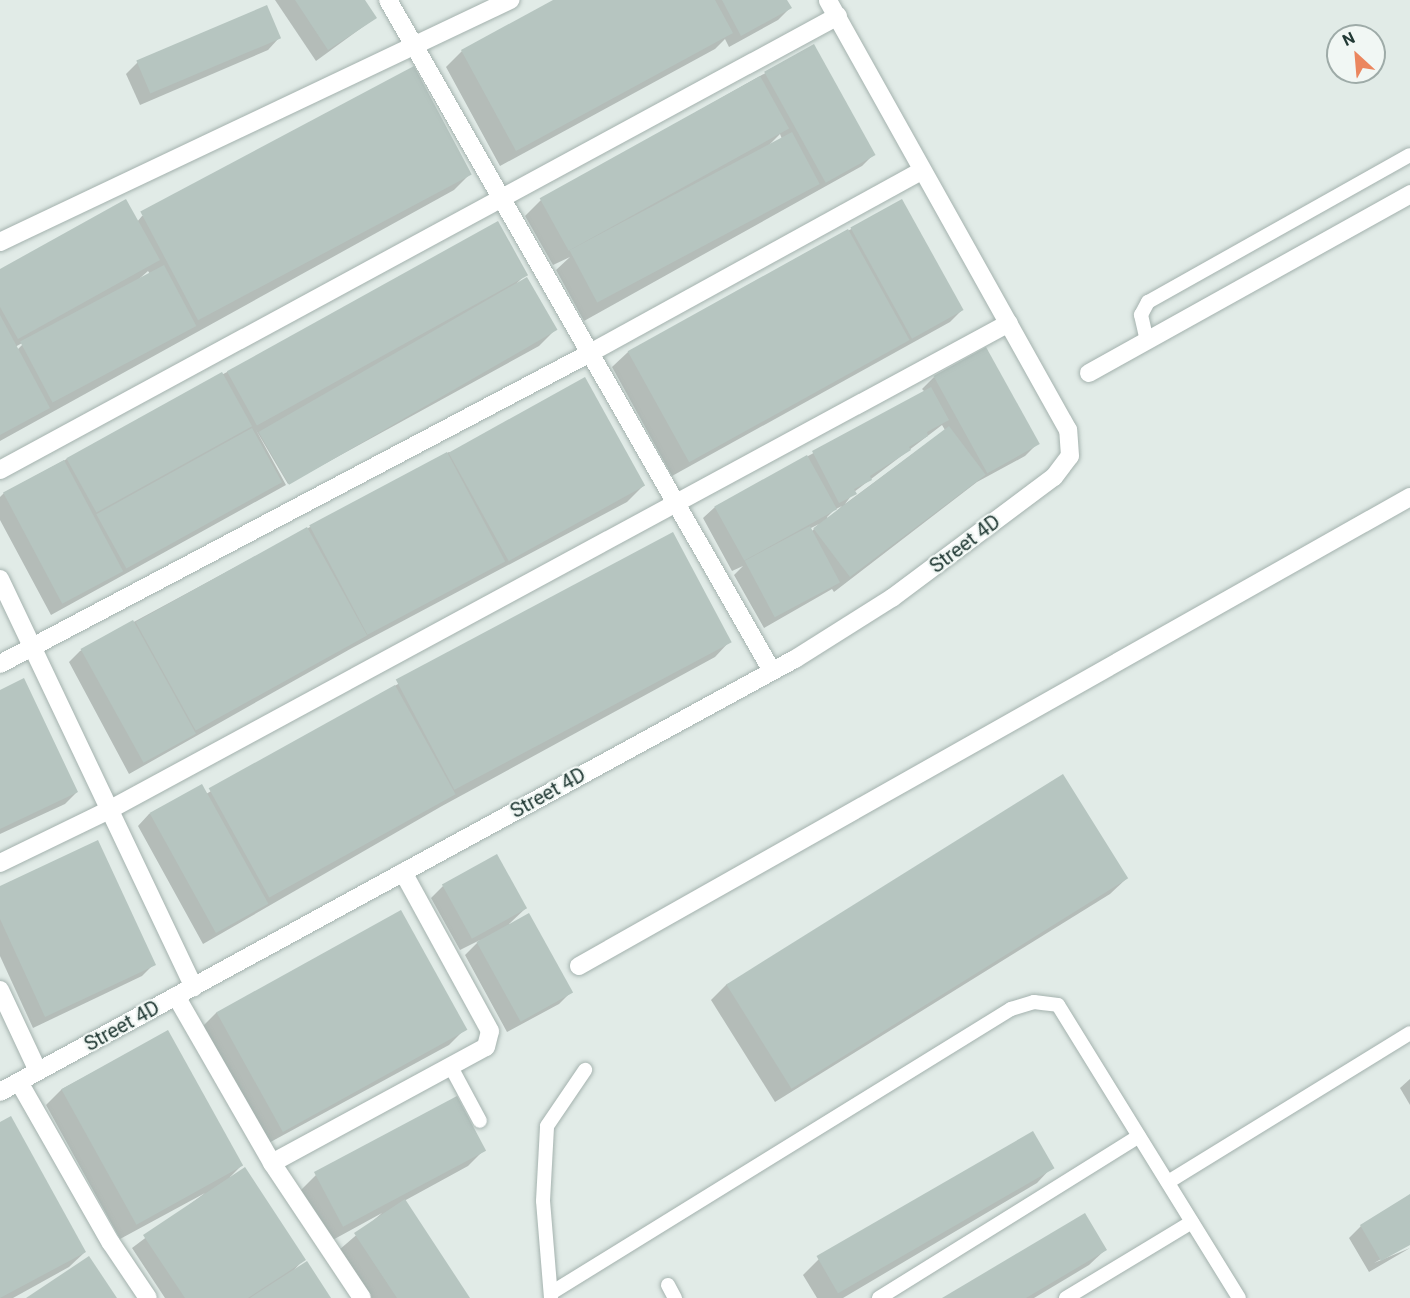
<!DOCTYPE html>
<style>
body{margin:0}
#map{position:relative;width:1410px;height:1298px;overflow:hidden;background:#e1ebe7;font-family:Roboto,sans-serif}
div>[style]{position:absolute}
.shadow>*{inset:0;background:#0003}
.building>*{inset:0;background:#b6c5c0;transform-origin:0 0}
.roads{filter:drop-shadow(0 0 2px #a4b2ae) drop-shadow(0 0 2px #a4b2ae)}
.lane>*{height:14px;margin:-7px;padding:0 7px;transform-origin:7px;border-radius:7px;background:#fff}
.street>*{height:18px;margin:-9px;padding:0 9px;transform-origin:9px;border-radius:9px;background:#fff}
span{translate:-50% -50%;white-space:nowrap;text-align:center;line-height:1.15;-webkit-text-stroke:4.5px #f1f7f4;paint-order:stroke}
.street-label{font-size:20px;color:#223a35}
.north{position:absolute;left:1326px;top:24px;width:60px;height:60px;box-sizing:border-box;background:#f1f7f4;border:2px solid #9eaba8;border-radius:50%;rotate:334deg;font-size:16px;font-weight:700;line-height:24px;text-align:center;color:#223a35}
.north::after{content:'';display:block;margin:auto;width:21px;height:27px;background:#eb865e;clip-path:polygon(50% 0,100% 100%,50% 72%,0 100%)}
</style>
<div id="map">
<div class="shadow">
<div style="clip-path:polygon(275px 0,363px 0,375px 18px,316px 61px)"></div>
<div style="clip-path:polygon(556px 0,786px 0,790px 8px,778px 20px,729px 47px,725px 39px,715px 49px,500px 166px,446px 67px,462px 51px)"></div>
<div style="clip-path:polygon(279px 38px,268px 50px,140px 105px,126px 74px,138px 62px)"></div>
<div style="clip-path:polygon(evenodd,813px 46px,874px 154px,862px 166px,584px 321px,556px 270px,570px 257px,553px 265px,525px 216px,541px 200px,813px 46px,780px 134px,782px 139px,769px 145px,780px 134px)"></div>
<div style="clip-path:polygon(evenodd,470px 174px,454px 190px,0 441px,0 271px,137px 222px,142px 216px,470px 174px,148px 271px,150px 274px,139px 279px,148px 271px,470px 174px,24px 342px,24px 343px,17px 350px,15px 347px,24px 342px)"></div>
<div style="clip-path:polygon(902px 201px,962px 310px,950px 322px,672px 476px,612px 367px,628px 352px)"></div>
<div style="clip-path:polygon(526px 274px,517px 283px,555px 330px,539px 346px,288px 484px,256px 430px,286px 485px,51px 615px,0 520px,0 497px,4px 493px,227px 372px)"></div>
<div style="clip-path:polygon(evenodd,934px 377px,1037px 444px,1025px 456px,977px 482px,834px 592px,832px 589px,764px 628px,734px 575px,743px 566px,732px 571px,703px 518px,715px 507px,925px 392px,922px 389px,934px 377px,942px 425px,945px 430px,845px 504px,854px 492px,942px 425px,934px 377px,842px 506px,828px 519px,827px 517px,834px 510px,842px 506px,934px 377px,819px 524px,811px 532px,809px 529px,819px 524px)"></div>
<div style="clip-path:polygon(449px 452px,643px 486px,627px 502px,352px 648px,129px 774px,69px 662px,80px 651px)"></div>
<div style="clip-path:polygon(672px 535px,730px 641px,715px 657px,442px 806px,203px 944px,138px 826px,149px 814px,201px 786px,206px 794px,398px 684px)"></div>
<div style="clip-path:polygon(0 692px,77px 792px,65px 804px,0 834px)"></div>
<div style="clip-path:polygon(1126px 879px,1110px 894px,775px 1102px,711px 1000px,727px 984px)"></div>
<div style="clip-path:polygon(443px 886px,526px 908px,509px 924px,571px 992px,559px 1004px,507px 1032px,465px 955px,480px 940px,460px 950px,431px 898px)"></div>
<div style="clip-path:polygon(0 888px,154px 964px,142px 976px,33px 1028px,0 956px)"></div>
<div style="clip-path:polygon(217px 1012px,465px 1029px,449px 1045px,265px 1145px,201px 1028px)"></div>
<div style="clip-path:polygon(168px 1032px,241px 1166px,230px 1177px,304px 1259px,294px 1270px,330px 1298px,165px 1298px,132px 1248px,205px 1193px,120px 1239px,46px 1105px,62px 1089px)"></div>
<div style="clip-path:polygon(1410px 1079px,1410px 1105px,1400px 1088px)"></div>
<div style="clip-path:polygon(0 1124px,85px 1252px,69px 1267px,13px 1298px,0 1298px)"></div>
<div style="clip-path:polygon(484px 1150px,468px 1166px,404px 1201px,468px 1298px,371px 1298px,339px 1250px,382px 1213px,329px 1242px,300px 1191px,316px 1175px)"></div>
<div style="clip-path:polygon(1052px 1167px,1037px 1183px,843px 1298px,817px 1298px,803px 1275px,819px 1259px)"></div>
<div style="clip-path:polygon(1410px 1196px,1410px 1243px,1374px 1263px,1410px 1248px,1369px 1272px,1349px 1238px,1361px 1226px)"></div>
<div style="clip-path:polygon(1105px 1250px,1089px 1265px,1034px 1298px,945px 1298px)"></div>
</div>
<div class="building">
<div style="clip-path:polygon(295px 0,365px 0,377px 18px,328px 50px)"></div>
<div style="clip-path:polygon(553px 0,715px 0,733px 33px,516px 151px,461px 50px)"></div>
<div style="clip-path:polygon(722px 0,787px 0,792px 8px,741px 36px)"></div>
<div style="left:267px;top:5px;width:36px;height:142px;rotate:67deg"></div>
<div style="left:814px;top:44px;width:127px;height:57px;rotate:61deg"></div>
<div style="left:414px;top:66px;width:123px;height:310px;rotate:62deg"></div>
<div style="left:760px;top:76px;width:60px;height:252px;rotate:61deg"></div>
<div style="left:792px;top:132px;width:59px;height:252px;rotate:62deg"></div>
<div style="clip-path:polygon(126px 199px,160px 260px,18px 339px,0 307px,0 269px)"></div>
<div style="left:902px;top:199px;width:127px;height:59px;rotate:61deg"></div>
<div style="left:498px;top:221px;width:62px;height:310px;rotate:61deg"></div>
<div style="left:848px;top:229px;width:127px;height:252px;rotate:61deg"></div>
<div style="left:164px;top:265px;width:69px;height:163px;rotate:62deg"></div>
<div style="left:527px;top:277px;width:61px;height:310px;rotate:60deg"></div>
<div style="clip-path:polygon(0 315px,50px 408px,0 435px)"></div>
<div style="left:986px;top:347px;width:111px;height:60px;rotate:61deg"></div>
<div style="left:222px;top:372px;width:62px;height:178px;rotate:61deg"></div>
<div style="left:585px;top:377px;width:124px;height:156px;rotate:61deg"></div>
<div style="clip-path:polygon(931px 387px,949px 420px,927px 432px,928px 436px,909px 447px,911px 450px,870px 476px,872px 480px,854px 489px,857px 494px,839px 503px,812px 451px)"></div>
<div style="left:949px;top:426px;width:61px;height:170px;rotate:53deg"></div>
<div style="left:252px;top:428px;width:62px;height:178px;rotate:61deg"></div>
<div style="left:447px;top:452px;width:124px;height:156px;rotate:62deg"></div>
<div style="left:807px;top:455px;width:62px;height:106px;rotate:61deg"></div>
<div style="left:64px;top:460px;width:126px;height:69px;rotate:62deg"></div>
<div style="left:810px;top:526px;width:64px;height:74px;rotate:62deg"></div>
<div style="left:307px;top:527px;width:124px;height:196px;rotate:61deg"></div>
<div style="left:673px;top:532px;width:125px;height:314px;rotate:62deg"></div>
<div style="left:133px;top:620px;width:130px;height:60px;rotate:61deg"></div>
<div style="clip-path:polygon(24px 678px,78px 792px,0 829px,0 690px)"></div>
<div style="left:395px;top:685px;width:125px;height:213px;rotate:61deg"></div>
<div style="left:1063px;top:774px;width:123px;height:397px;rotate:58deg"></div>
<div style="left:202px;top:784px;width:137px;height:60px;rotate:61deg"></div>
<div style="clip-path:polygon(98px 840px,156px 965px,45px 1017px,0 919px,0 886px)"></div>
<div style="left:497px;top:854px;width:62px;height:63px;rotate:61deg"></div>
<div style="left:401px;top:910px;width:137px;height:211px;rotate:61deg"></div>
<div style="left:529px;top:913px;width:91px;height:60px;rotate:61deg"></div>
<div style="left:168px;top:1030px;width:155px;height:122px;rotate:61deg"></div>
<div style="left:457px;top:1096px;width:62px;height:162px;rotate:62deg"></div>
<div style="clip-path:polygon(11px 1116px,86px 1252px,0 1298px,0 1122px)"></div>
<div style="left:1033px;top:1131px;width:43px;height:250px;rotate:60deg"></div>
<div style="clip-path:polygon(245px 1167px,306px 1260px,248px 1298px,185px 1298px,143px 1235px)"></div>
<div style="clip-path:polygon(1410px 1194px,1410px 1245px,1381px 1261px,1360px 1225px)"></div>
<div style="clip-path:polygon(405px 1199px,470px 1298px,397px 1298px,354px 1233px)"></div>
<div style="clip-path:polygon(1085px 1213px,1107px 1250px,1026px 1298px,942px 1298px)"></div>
<div style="clip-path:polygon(89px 1256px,117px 1298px,26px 1298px)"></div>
<div style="clip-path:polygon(307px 1261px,331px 1298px,250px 1298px,256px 1294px)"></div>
</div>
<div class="roads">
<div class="lane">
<div style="left:1147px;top:341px;width:27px;rotate:-103deg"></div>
<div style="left:1141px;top:315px;width:15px;rotate:-62deg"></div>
<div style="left:1148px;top:302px;width:300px;rotate:-29.3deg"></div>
<div style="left:451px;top:1067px;width:61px;rotate:61.8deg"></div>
<div style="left:1168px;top:1182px;width:284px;rotate:-31.6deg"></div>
<div style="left:668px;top:1285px;width:15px;rotate:62deg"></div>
<div style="left:551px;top:1293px;width:541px;rotate:-31.69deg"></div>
<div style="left:1011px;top:1009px;width:24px;rotate:-17deg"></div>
<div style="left:1034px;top:1002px;width:24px;rotate:7deg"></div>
<div style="left:1058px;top:1005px;width:344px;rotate:58.3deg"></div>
<div style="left:551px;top:1298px;width:97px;rotate:-94.7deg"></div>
<div style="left:543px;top:1201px;width:75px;rotate:-86.9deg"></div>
<div style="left:547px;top:1126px;width:68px;rotate:-55.8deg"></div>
<div style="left:879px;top:1298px;width:306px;rotate:-31.9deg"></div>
<div style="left:1066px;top:1298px;width:147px;rotate:-31.1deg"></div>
</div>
<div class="street">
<div style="left:388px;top:0;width:773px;rotate:60.22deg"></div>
<div style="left:0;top:242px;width:565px;rotate:-25.38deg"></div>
<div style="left:1089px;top:373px;width:368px;rotate:-29.1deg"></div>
<div style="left:0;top:470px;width:953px;rotate:-28.45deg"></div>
<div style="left:0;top:579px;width:452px;rotate:64.6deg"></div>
<div style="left:0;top:664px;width:667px;rotate:-27.79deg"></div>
<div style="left:590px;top:353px;width:378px;rotate:-28.8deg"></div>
<div style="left:0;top:863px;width:121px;rotate:-25.9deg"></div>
<div style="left:109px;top:810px;width:1023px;rotate:-28.42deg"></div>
<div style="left:579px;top:966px;width:954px;rotate:-29.44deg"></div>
<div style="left:0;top:990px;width:89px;rotate:64.9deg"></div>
<div style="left:176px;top:996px;width:193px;rotate:60.1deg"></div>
<div style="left:272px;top:1163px;width:162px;rotate:56.3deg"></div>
<div style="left:19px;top:1082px;width:185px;rotate:60.3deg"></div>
<div style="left:111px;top:1243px;width:66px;rotate:56.1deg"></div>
<div style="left:0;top:1092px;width:905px;rotate:-28.58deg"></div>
<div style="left:795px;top:659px;width:115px;rotate:-32.2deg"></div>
<div style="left:892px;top:598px;width:202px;rotate:-36.8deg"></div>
<div style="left:1054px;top:477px;width:26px;rotate:-53deg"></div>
<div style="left:1070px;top:456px;width:26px;rotate:-94deg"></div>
<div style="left:1068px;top:430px;width:492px;rotate:-119.2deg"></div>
<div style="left:272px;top:1163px;width:243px;rotate:-28.5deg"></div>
<div style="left:486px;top:1047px;width:16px;rotate:-76deg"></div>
<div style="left:490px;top:1031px;width:181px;rotate:-118.7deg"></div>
</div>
</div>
<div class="street-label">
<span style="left:965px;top:544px;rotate:-37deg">Street 4D</span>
<span style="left:548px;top:793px;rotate:-29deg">Street 4D</span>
<span style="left:122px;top:1026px;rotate:-29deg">Street 4D</span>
</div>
<div class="north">N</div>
</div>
